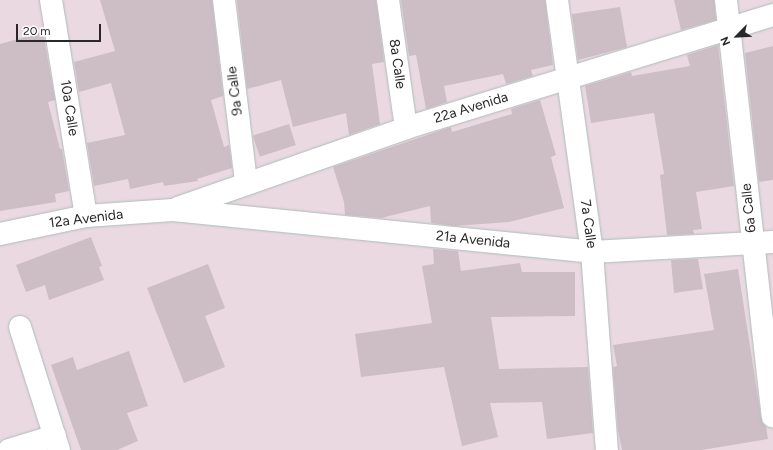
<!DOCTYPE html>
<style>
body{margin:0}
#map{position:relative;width:773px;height:450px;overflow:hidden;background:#ead9e1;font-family:Figtree,sans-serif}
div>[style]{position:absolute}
.building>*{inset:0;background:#ccbec4;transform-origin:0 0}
.roads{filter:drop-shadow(0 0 1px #aebcba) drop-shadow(0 0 1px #aebcba)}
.street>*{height:22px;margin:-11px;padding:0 11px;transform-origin:11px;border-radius:11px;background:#fff}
span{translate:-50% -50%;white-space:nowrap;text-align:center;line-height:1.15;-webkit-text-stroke:4px #fff;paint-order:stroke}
.street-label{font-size:14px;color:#282828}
.north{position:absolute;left:717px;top:16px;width:40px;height:40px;-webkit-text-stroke:3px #fff;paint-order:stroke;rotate:246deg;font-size:11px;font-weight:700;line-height:16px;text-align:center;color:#282828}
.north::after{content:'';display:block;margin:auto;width:14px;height:18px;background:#282828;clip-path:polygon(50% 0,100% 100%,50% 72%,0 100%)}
.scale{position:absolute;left:16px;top:24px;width:85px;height:18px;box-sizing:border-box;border:2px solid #282828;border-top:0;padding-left:5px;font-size:12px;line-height:14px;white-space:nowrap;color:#282828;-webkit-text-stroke:3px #fff;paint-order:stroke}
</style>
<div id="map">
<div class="building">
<div style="clip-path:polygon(100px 0,212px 0,223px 96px,211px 100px,224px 147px,229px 145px,232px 168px,197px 179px,198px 181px,164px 186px,163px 182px,130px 189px,128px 179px,94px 186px,87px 143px,125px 135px,111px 83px,79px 92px,74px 62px,115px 51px)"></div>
<div style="clip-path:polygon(237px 0,376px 0,384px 62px,372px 64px,380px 124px,349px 135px,346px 113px,293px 127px,281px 80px,247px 89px)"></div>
<div style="clip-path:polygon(401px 0,545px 0,553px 65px,531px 70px,533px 76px,506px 84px,503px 74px,444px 86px,447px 102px,426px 109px,416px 55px,409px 56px)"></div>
<div style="clip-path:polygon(674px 0,714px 0,716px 20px,681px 30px)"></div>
<div style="clip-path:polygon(620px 7px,627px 47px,578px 60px,572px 14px)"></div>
<div style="clip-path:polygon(43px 32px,55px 100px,48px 102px,60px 149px,62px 149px,69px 191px,55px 194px,56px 202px,0 211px,0 44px)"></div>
<div style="clip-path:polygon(718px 45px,734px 186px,696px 192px,702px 229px,693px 230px,694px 234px,667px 235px,660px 175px,664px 174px,654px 113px,591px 123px,585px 86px,631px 72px,632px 76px,690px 66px,687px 55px)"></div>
<div style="clip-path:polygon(773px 46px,773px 180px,759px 182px,745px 53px)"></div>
<div style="clip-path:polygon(540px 100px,556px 155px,551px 157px,564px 208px,509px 222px,454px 226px,431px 223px,430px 206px,381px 218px,345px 215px,344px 202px,333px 167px,451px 127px,452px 132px,512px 114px,511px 109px)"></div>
<div style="left:289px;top:124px;width:22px;height:38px;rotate:72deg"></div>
<div style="clip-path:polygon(91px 237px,102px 266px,99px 267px,104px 280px,49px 300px,45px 285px,26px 292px,16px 265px)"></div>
<div style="clip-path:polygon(433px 249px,458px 251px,461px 271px,520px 263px,522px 272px,575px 272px,575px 316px,491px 317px,499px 369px,588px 367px,593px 433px,547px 439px,542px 402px,490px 403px,498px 437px,462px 446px,444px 367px,361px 377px,355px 334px,432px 323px,422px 266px,434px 264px)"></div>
<div style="clip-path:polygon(698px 259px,703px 289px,674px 293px,671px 260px)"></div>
<div style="clip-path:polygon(208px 264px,225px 308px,205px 316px,225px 367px,184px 383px,147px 288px)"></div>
<div style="clip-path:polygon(738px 269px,761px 417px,766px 426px,768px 439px,702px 450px,622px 450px,618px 430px,613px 367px,617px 366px,613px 345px,714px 330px,704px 274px)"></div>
<div style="clip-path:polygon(129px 351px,148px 406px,127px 413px,138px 441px,117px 450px,81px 450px,51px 365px,73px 357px,77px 370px)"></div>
</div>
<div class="roads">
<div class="street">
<div style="left:51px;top:0;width:219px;rotate:80.8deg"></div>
<div style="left:224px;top:0;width:184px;rotate:83.1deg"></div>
<div style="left:388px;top:0;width:129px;rotate:82deg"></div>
<div style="left:557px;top:0;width:254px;rotate:82.1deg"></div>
<div style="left:592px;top:252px;width:199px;rotate:85.7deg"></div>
<div style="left:726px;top:0;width:419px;rotate:83.6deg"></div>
<div style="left:178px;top:208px;width:242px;rotate:-19.3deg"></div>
<div style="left:406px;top:128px;width:384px;rotate:-17.1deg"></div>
<div style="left:0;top:234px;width:88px;rotate:-11.8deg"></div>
<div style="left:86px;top:216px;width:87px;rotate:-3.9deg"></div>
<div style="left:173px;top:210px;width:421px;rotate:5.7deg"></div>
<div style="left:592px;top:252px;width:181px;rotate:-3.2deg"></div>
<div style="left:20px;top:327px;width:129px;rotate:72.4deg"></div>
<div style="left:9px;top:450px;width:48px;rotate:-16.9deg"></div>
</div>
</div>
<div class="street-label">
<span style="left:397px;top:64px;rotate:82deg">8a Calle</span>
<span style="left:235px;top:91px;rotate:-97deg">9a Calle</span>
<span style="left:69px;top:108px;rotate:81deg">10a Calle</span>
<span style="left:471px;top:108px;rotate:-17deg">22a Avenida</span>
<span style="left:749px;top:208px;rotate:-96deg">6a Calle</span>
<span style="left:86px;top:219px;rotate:-7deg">12a Avenida</span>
<span style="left:588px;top:224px;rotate:82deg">7a Calle</span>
<span style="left:473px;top:240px;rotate:6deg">21a Avenida</span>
</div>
<div class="north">N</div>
<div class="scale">20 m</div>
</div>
